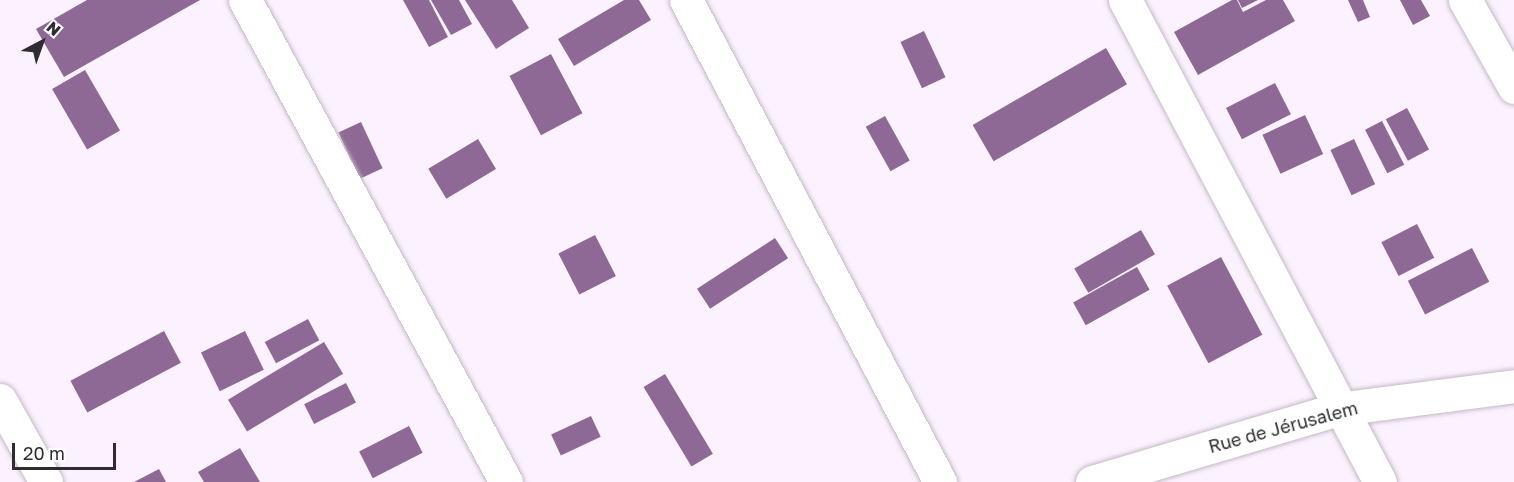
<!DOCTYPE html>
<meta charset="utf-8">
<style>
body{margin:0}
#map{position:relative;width:1514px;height:482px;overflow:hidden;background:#fcf1fe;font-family:"Golos Text",sans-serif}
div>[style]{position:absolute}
.building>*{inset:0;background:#8e6995;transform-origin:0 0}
.roads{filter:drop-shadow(0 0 2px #c3b9c5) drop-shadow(0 0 2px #c3b9c5)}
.minor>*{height:33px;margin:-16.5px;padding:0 16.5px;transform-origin:16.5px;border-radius:16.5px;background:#fff}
span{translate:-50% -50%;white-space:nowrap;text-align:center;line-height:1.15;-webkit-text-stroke:5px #fff;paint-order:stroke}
.street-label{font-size:18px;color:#2f2b30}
.north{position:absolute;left:12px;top:12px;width:60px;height:60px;-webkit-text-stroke:4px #fff;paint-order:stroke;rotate:41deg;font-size:16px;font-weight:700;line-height:24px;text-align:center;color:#2f2b30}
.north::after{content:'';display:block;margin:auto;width:21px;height:27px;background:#2f2b30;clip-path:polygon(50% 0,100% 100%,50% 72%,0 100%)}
.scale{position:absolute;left:12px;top:443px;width:104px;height:27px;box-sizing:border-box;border:3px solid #2f2b30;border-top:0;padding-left:8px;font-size:18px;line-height:21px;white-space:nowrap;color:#2f2b30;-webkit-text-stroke:4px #fff;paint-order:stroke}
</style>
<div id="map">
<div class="building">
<div style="clip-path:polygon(87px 0,200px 0,64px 77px,36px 29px)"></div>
<div style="clip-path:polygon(403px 0,429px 0,448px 37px,429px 47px)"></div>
<div style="clip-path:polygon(431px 0,459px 0,472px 24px,451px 35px)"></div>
<div style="clip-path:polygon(465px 0,512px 0,529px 28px,496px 49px)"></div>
<div style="clip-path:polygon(624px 0,639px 0,651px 20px,574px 66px,558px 39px)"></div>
<div style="clip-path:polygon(1232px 0,1237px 0,1243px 12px,1266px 0,1283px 0,1295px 21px,1198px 75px,1174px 32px)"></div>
<div style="clip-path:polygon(1238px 0,1258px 0,1242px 8px)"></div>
<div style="clip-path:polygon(1348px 0,1363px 0,1370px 17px,1358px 22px)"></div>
<div style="clip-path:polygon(1400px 0,1421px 0,1430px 16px,1413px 25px)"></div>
<div style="left:924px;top:31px;width:51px;height:26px;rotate:65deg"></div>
<div style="left:1106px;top:48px;width:42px;height:154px;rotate:60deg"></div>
<div style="left:551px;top:54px;width:67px;height:47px;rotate:62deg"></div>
<div style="left:85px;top:70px;width:70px;height:38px;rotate:60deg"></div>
<div style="left:1275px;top:83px;width:35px;height:55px;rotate:63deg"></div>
<div style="left:1407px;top:108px;width:47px;height:24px;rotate:62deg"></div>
<div style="left:1305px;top:115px;width:43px;height:47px;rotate:65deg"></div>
<div style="left:885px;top:116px;width:51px;height:22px;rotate:61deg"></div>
<div style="left:1382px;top:121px;width:49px;height:19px;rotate:63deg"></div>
<div style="left:361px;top:122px;width:51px;height:25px;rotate:65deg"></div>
<div style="left:478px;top:139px;width:35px;height:58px;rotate:59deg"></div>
<div style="left:1354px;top:139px;width:50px;height:26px;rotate:65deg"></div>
<div style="left:1417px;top:224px;width:38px;height:40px;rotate:63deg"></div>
<div style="left:1141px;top:230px;width:28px;height:77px;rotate:60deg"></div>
<div style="left:595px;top:235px;width:46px;height:41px;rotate:63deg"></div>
<div style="left:775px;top:238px;width:24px;height:93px;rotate:57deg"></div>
<div style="left:1472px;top:248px;width:38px;height:72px;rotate:63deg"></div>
<div style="left:1221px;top:257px;width:88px;height:61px;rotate:62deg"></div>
<div style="left:1137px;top:267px;width:26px;height:73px;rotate:61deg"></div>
<div style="left:308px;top:319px;width:24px;height:49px;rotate:62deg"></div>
<div style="left:164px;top:331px;width:36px;height:106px;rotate:62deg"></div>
<div style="left:245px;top:331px;width:43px;height:49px;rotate:64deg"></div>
<div style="left:324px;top:342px;width:37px;height:112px;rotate:59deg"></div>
<div style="left:665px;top:374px;width:93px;height:25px;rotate:59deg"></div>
<div style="left:346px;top:383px;width:22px;height:47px;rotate:63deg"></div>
<div style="left:591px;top:416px;width:23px;height:44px;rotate:65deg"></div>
<div style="left:409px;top:426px;width:30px;height:56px;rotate:63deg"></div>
<div style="clip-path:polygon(240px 448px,260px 482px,204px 482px,198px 472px)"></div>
<div style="clip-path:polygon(159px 469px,166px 482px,134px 482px)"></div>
</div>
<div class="roads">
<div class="minor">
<div style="left:245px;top:0;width:548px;rotate:61.56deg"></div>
<div style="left:686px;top:0;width:545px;rotate:62.21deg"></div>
<div style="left:1125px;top:0;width:545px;rotate:62.12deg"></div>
<div style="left:1465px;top:0;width:100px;rotate:60.6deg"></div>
<div style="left:0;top:400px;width:94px;rotate:60.7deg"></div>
<div style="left:1092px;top:482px;width:257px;rotate:-16.5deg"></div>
<div style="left:1338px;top:409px;width:177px;rotate:-7.4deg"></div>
</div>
</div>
<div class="street-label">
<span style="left:1283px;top:427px;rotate:-15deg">Rue de Jérusalem</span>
</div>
<div class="north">N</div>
<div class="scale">20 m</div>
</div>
